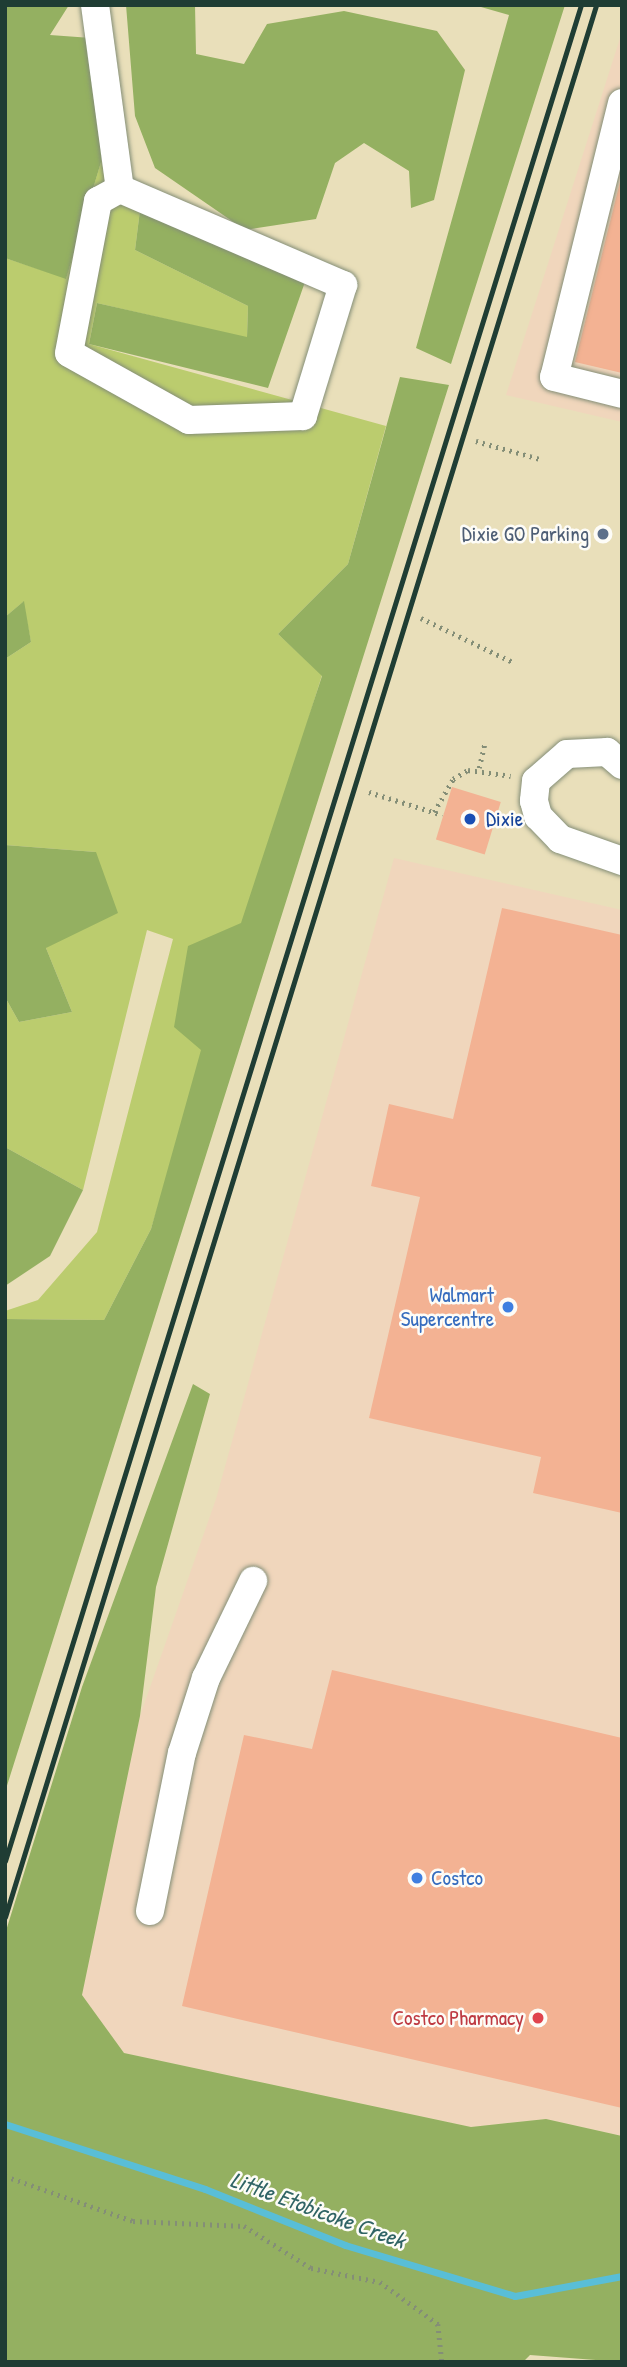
<!DOCTYPE html>
<style>
body{margin:0}
#map{position:relative;width:627px;height:2367px;overflow:hidden;background:#e9dfba;font-family:"Patrick Hand",sans-serif}
div>[style]{position:absolute}
.built>*{inset:0;background:#f0d6bc}
.green>*{inset:0;background:#bbcc6e}
.forest>*{inset:0;background:#94b061}
.stream>*{height:7px;margin:-3.5px;padding:0 3.5px;transform-origin:3.5px;border-radius:3.5px;background:#59bed7}
.building>*{inset:0;background:#f3b293;transform-origin:0 0}
.path>*{height:4.5px;margin-top:-2.25px;transform-origin:0;background:repeating-linear-gradient(90deg,#848e77 0 2px,transparent 0 7px)}
.roads{filter:drop-shadow(0 0 2px #848e77) drop-shadow(0 0 2px #848e77)}
.minor>*{height:28px;margin:-14px;padding:0 14px;transform-origin:14px;border-radius:14px;background:#fff}
.rail>*{height:5px;margin:-2.5px;padding:0 2.5px;transform-origin:2.5px;border-radius:2.5px;background:#1f3d34}
.dots>*{width:19px;height:19px;translate:-50% -50%;box-sizing:border-box;border:4px solid #fdfcf7;border-radius:50%}
span{translate:-50% -50%;white-space:nowrap;text-align:center;line-height:1.15;-webkit-text-stroke:5px #fdfcf7;paint-order:stroke}
.service-label{font-size:21px;color:#4e5e75}
.right{translate:-100% -50%;text-align:right}
.transit-label{font-size:21px;color:#164399}
.left{translate:0 -50%;text-align:left}
.shop-label{font-size:21px;color:#366cbe}
.health-label{font-size:21px;color:#be3a42}
.water-label{font-size:23px;color:#306465;font-style:italic}
.frame{position:absolute;inset:0;border:7px solid #1f3d34;pointer-events:none}
</style>
<div id="map">
<div class="built">
<div style="clip-path:polygon(622px 32px,622px 422px,506px 395px)"></div>
<div style="clip-path:polygon(394px 858px,622px 910px,622px 2136px,546px 2119px,471px 2127px,124px 2053px,82px 1995px,140px 1716px,216px 1499px)"></div>
</div>
<div class="green">
<div style="clip-path:polygon(110px 132px,140px 210px,135px 250px,248px 306px,247px 338px,97px 303px,89px 344px,386px 426px,348px 564px,278px 634px,322px 675px,151px 1229px,104px 1320px,5px 1319px,5px 1311px,38px 1300px,97px 1232px,173px 939px,147px 930px,83px 1190px,5px 1147px,5px 997px,19px 1022px,72px 1012px,46px 948px,96px 852px,5px 845px,5px 659px,31px 642px,23px 602px,5px 617px,5px 258px,66px 278px)"></div>
</div>
<div class="forest">
<div style="clip-path:polygon(5px 5px,69px 5px,50px 35px,105px 39px,110px 132px,66px 279px,5px 258px)"></div>
<div style="clip-path:polygon(126px 5px,195px 5px,196px 54px,244px 64px,267px 24px,344px 11px,437px 31px,465px 70px,434px 200px,411px 208px,409px 171px,364px 143px,335px 163px,316px 219px,245px 230px,155px 168px,135px 116px)"></div>
<div style="clip-path:polygon(474px 5px,565px 5px,451px 364px,416px 348px,509px 15px)"></div>
<div style="clip-path:polygon(140px 210px,306px 279px,268px 388px,89px 344px,97px 303px,247px 337px,248px 306px,135px 250px)"></div>
<div style="clip-path:polygon(400px 377px,449px 385px,5px 1792px,5px 1319px,104px 1320px,151px 1229px,201px 1050px,174px 1027px,188px 946px,241px 923px,322px 676px,278px 634px,348px 564px)"></div>
<div style="clip-path:polygon(24px 601px,31px 642px,5px 659px,5px 617px)"></div>
<div style="clip-path:polygon(5px 845px,96px 852px,118px 913px,46px 948px,72px 1012px,19px 1022px,5px 997px)"></div>
<div style="clip-path:polygon(5px 1147px,83px 1190px,50px 1256px,5px 1286px)"></div>
<div style="clip-path:polygon(193px 1384px,210px 1394px,156px 1587px,140px 1716px,82px 1995px,124px 2053px,471px 2127px,546px 2119px,622px 2136px,622px 2362px,530px 2355px,523px 2362px,5px 2362px,5px 1934px,82px 1687px)"></div>
</div>
<div class="stream">
<div style="left:5px;top:2124px;width:210px;rotate:18deg"></div>
<div style="left:205px;top:2189px;width:151px;rotate:21.8deg"></div>
<div style="left:345px;top:2245px;width:177px;rotate:16.7deg"></div>
<div style="left:515px;top:2296px;width:109px;rotate:-10.6deg"></div>
</div>
<div class="building">
<div style="clip-path:polygon(620px 182px,622px 182px,622px 373px,575px 362px)"></div>
<div style="left:452px;top:787px;width:51px;height:55px;rotate:17deg"></div>
<div style="clip-path:polygon(502px 908px,622px 935px,622px 1513px,533px 1493px,541px 1457px,369px 1418px,420px 1197px,371px 1186px,389px 1104px,453px 1119px)"></div>
<div style="clip-path:polygon(332px 1670px,622px 1738px,622px 2108px,182px 2006px,244px 1735px,312px 1749px)"></div>
</div>
<div class="path">
<div style="left:476px;top:441px;width:66px;rotate:15.7deg"></div>
<div style="left:421px;top:618px;width:104px;rotate:25.6deg"></div>
<div style="left:479px;top:768px;width:26px;rotate:-77deg"></div>
<div style="left:369px;top:792px;width:77px;rotate:17.3deg"></div>
<div style="left:434px;top:812px;width:38px;rotate:-60deg"></div>
<div style="left:453px;top:779px;width:17px;rotate:-31deg"></div>
<div style="left:468px;top:770px;width:43px;rotate:7.9deg"></div>
<div style="left:5px;top:2176px;width:136px;rotate:19.4deg"></div>
<div style="left:133px;top:2221px;width:111px;rotate:2.6deg"></div>
<div style="left:244px;top:2226px;width:79px;rotate:32.1deg"></div>
<div style="left:311px;top:2268px;width:70px;rotate:11.5deg"></div>
<div style="left:380px;top:2282px;width:72px;rotate:35.9deg"></div>
<div style="left:438px;top:2324px;width:38px;rotate:84deg"></div>
</div>
<div class="roads">
<div class="minor">
<div style="left:95px;top:5px;width:186px;rotate:82.3deg"></div>
<div style="left:622px;top:103px;width:282px;rotate:103.9deg"></div>
<div style="left:554px;top:377px;width:70px;rotate:14deg"></div>
<div style="left:120px;top:189px;width:243px;rotate:23.3deg"></div>
<div style="left:343px;top:285px;width:137px;rotate:107deg"></div>
<div style="left:303px;top:416px;width:114px;rotate:178deg"></div>
<div style="left:189px;top:420px;width:137px;rotate:-150.8deg"></div>
<div style="left:69px;top:353px;width:155px;rotate:-79.2deg"></div>
<div style="left:98px;top:201px;width:25px;rotate:-29deg"></div>
<div style="left:622px;top:765px;width:20px;rotate:-139deg"></div>
<div style="left:607px;top:752px;width:40px;rotate:177.1deg"></div>
<div style="left:567px;top:754px;width:41px;rotate:138.9deg"></div>
<div style="left:536px;top:781px;width:20px;rotate:96deg"></div>
<div style="left:534px;top:801px;width:16px;rotate:75deg"></div>
<div style="left:538px;top:816px;width:32px;rotate:46deg"></div>
<div style="left:560px;top:839px;width:66px;rotate:19.5deg"></div>
<div style="left:150px;top:1911px;width:161px;rotate:-78.6deg"></div>
<div style="left:182px;top:1753px;width:79px;rotate:-72.3deg"></div>
<div style="left:206px;top:1678px;width:108px;rotate:-64.1deg"></div>
</div>
</div>
<div class="rail">
<div style="left:5px;top:1861px;width:1943px;rotate:-72.76deg"></div>
<div style="left:5px;top:1917px;width:2001px;rotate:-72.82deg"></div>
</div>
<div class="dots">
<div style="left:603px;top:534px;background:#5c6f8a"></div>
<div style="left:470px;top:819px;background:#1a4fb4"></div>
<div style="left:508px;top:1307px;background:#3f7fe0"></div>
<div style="left:417px;top:1878px;background:#3f7fe0"></div>
<div style="left:538px;top:2018px;background:#e0444e"></div>
</div>
<div class="service-label">
<span class="right" style="left:589px;top:534px">Dixie GO Parking</span>
</div>
<div class="transit-label">
<span class="left" style="left:486px;top:819px">Dixie</span>
</div>
<div class="shop-label">
<span class="right" style="left:494px;top:1307px">Walmart<br>Supercentre</span>
<span class="left" style="left:431px;top:1878px">Costco</span>
</div>
<div class="health-label">
<span class="right" style="left:524px;top:2018px">Costco Pharmacy</span>
</div>
<div class="water-label">
<span style="left:318px;top:2210px;rotate:20deg">Little Etobicoke Creek</span>
</div>
<div class="frame"></div>
</div>
